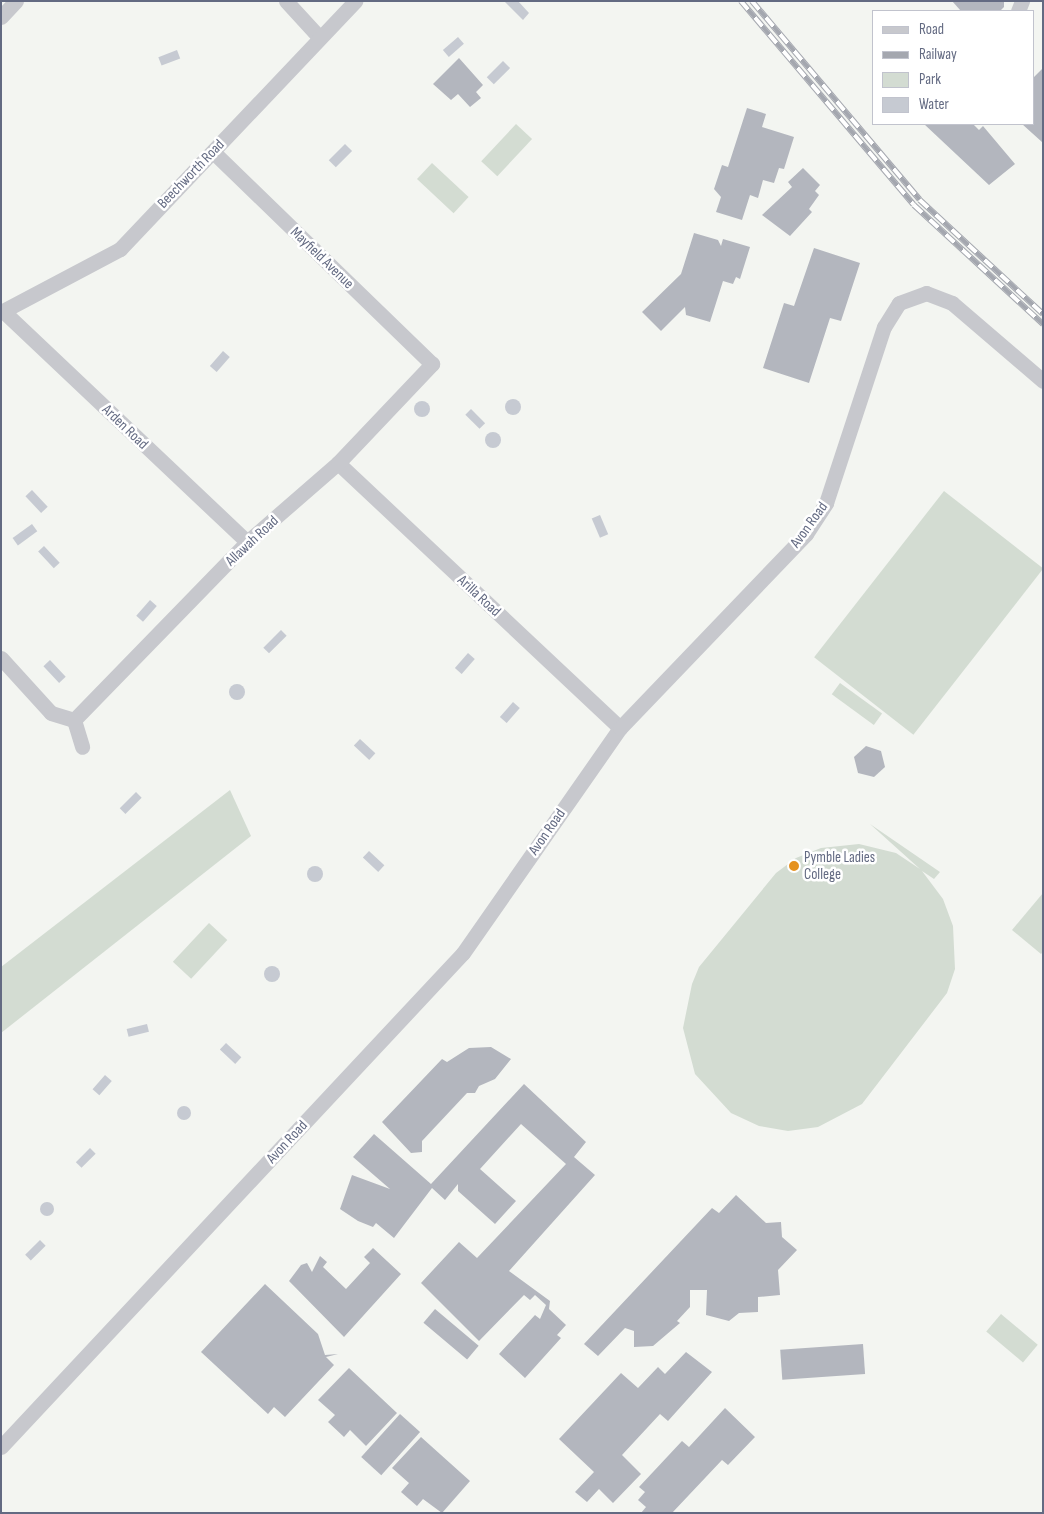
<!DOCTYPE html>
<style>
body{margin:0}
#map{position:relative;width:1044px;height:1514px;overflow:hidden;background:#f3f5f1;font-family:"Sofia Sans Condensed",sans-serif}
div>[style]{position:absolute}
.green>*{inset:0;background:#d3dcd2;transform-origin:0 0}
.water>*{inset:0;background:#c6cad2;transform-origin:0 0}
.round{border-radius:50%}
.building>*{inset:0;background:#b3b6be;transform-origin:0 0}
.minor>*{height:15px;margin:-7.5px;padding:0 7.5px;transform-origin:7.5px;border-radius:7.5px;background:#c7c8cd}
.rail>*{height:5.5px;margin-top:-2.75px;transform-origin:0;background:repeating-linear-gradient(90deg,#fff 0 11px,#a4a7af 0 22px);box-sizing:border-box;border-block:1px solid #a4a7af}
.dots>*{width:14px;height:14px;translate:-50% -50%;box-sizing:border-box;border:2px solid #fff;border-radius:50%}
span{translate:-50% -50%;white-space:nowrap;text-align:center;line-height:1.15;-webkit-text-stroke:5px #fff;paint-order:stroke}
.street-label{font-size:15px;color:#636a82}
.poi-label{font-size:15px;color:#636a82}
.left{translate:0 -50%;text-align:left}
.frame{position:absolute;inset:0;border:2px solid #636a82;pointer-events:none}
.legend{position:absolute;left:872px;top:10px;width:162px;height:115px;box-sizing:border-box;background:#fff;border:1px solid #c1c3cd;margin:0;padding:6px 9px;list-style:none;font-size:15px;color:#636a82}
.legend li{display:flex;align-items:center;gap:10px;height:25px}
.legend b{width:25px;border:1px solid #c1c3cd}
</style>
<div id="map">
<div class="green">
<div style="left:516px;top:124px;width:22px;height:51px;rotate:43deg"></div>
<div style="left:432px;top:163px;width:50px;height:22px;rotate:43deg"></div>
<div style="left:944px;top:491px;width:126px;height:211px;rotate:38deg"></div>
<div style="left:840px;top:683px;width:52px;height:14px;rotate:36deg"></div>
<div style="clip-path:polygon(230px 790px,251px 836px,1px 1033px,1px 967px)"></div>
<div style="clip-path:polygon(870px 824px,940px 872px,934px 879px,922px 871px,943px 899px,953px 926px,955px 969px,947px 993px,862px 1104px,818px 1127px,788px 1131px,759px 1126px,731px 1113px,695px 1074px,683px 1028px,692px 984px,699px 967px,776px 873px,796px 858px,821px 848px,859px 844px,896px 853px,920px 869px)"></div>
<div style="clip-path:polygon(1043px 893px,1043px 952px,1041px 954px,1012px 930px)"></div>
<div style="left:209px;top:923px;width:25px;height:53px;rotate:43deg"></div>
<div style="left:1001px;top:1314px;width:48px;height:23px;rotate:40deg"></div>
</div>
<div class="water">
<div style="clip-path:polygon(518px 1px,529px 13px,523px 20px,505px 2px)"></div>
<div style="left:458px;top:37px;width:9px;height:20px;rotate:49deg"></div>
<div style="left:177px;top:50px;width:9px;height:20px;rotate:69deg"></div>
<div style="left:503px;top:61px;width:10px;height:23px;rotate:45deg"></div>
<div style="left:345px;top:144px;width:10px;height:23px;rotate:45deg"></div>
<div style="left:223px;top:351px;width:9px;height:20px;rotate:41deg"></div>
<div class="round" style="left:505px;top:399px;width:16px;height:16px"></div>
<div class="round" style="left:414px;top:401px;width:16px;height:16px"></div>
<div style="left:471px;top:409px;width:20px;height:8px;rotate:45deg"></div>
<div class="round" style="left:485px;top:432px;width:16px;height:16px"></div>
<div style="left:32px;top:490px;width:23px;height:9px;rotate:47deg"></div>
<div style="left:600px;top:515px;width:21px;height:9px;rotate:67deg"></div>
<div style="left:32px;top:524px;width:9px;height:24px;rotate:54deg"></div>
<div style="left:44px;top:546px;width:23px;height:8px;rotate:47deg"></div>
<div style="left:150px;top:600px;width:9px;height:21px;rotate:41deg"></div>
<div style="left:281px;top:630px;width:8px;height:25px;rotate:45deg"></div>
<div style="left:468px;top:653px;width:9px;height:20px;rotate:41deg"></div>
<div style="left:50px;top:660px;width:23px;height:9px;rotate:47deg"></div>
<div class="round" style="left:229px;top:684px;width:16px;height:16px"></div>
<div style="left:513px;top:702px;width:9px;height:20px;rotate:41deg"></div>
<div style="left:360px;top:739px;width:21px;height:9px;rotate:43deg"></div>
<div style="left:136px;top:792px;width:8px;height:23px;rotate:45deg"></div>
<div style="left:369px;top:851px;width:21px;height:9px;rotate:43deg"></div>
<div class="round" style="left:307px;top:866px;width:16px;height:16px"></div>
<div class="round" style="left:264px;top:966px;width:16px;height:16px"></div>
<div style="left:147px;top:1024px;width:8px;height:21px;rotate:76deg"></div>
<div style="left:226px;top:1043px;width:21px;height:9px;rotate:43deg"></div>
<div style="left:105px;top:1075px;width:9px;height:19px;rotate:41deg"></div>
<div class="round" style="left:177px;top:1106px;width:14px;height:14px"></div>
<div style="left:90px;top:1148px;width:8px;height:20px;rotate:45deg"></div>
<div class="round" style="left:40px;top:1202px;width:14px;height:14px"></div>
<div style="left:40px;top:1240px;width:8px;height:21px;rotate:45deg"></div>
</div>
<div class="building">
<div style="clip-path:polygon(952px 1px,1004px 1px,1004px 7px,1000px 11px,961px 11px)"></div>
<div style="clip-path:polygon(459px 58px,483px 85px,476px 92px,481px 98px,470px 107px,458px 94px,451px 100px,433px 84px)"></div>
<div style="clip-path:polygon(1043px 68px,1043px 141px,1042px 142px,1022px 124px,1033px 124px,1033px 78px)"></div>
<div style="clip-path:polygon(747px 108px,766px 114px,762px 127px,794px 137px,784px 169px,779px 168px,774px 183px,763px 180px,758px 198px,750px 195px,742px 220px,716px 212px,721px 197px,714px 189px,722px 165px,728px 167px)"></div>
<div style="clip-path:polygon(924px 124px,973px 124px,979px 130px,983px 126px,1015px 164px,989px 185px)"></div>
<div style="clip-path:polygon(803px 168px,820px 185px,815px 191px,819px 195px,809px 209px,812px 212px,790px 236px,762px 215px,792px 187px,788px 182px)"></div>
<div style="clip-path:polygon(694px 233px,718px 240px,721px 246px,723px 239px,750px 247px,740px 279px,736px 277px,733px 284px,723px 281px,710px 322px,686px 315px,685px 307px,661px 331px,642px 312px,681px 274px)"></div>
<div style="clip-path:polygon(814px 248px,860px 263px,841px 321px,830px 318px,809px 383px,763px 368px,784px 303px,794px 306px)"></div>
<div style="clip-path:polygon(866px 746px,881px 751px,885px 767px,874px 777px,858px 773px,854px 757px)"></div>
<div style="clip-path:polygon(491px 1047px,511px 1059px,495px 1079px,479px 1086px,475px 1093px,467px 1093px,422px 1141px,422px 1152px,411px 1153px,382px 1122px,442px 1059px,447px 1062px,469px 1048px)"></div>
<div style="clip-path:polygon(524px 1084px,586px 1142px,574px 1157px,595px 1175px,509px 1271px,550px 1301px,549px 1309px,566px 1325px,557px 1335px,561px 1338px,525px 1378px,499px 1354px,535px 1315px,540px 1319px,546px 1305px,535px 1295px,530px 1300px,524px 1295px,479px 1341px,421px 1283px,459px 1242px,477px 1258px,566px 1164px,521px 1124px,480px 1169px,516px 1201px,495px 1224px,458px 1191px,458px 1184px,445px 1200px,432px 1188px,394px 1238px,376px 1223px,373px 1227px,358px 1221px,340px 1209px,352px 1175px,390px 1189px,353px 1157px,374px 1134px,431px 1184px)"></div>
<div style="clip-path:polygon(736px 1195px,766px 1223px,781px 1222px,782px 1237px,797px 1250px,778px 1270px,780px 1295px,758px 1297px,758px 1312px,739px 1313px,729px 1321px,706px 1315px,707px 1290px,690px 1290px,690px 1307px,677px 1321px,680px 1323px,653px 1346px,634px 1347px,634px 1331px,625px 1328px,598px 1356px,584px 1344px,712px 1208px,719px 1213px)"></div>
<div style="clip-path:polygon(373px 1248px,401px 1274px,344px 1337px,289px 1281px,301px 1265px,307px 1263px,312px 1272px,320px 1256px,327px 1262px,323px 1267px,346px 1289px,370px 1263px,364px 1257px)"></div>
<div style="clip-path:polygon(265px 1284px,318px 1334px,325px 1355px,338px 1354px,326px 1357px,334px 1365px,285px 1417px,274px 1407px,268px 1414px,201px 1352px)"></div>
<div style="left:435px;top:1309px;width:57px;height:18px;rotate:40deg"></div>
<div style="left:863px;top:1344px;width:30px;height:83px;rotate:86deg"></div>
<div style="clip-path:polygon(686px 1352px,712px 1372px,668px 1421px,660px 1414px,622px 1455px,641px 1474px,613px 1503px,599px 1489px,587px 1502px,575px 1492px,594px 1472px,559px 1439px,621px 1373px,638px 1388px,658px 1367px,665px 1374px)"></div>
<div style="clip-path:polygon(349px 1368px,397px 1413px,366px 1446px,350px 1430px,344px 1437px,328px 1422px,335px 1415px,318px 1400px)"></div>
<div style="clip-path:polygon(725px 1408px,755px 1437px,728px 1465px,722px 1460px,672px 1513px,641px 1513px,646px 1507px,638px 1500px,645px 1492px,639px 1487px,682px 1441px,689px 1447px)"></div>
<div style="left:400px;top:1414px;width:27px;height:58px;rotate:42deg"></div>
<div style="clip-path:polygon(421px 1437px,470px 1481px,442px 1513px,423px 1499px,417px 1506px,401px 1492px,409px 1483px,392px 1468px)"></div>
</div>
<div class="minor">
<div style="left:286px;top:1px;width:50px;rotate:47.4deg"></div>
<div style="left:1018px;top:11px;width:11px;rotate:-68deg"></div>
<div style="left:1px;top:17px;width:22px;rotate:-47deg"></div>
<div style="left:3px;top:311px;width:336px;rotate:43.4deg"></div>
<div style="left:1px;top:312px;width:135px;rotate:-27.9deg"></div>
<div style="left:120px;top:249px;width:342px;rotate:-46.5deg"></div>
<div style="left:338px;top:463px;width:387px;rotate:43.2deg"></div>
<div style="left:1px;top:658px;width:74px;rotate:47.7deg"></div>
<div style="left:51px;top:713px;width:24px;rotate:17deg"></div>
<div style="left:74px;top:720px;width:248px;rotate:-45.8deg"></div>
<div style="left:247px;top:542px;width:121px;rotate:-41deg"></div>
<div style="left:338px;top:463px;width:137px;rotate:-46.5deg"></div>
<div style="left:432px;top:364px;width:305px;rotate:-135.9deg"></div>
<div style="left:74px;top:720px;width:28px;rotate:73deg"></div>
<div style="left:1px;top:1447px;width:676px;rotate:-46.92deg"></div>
<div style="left:463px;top:953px;width:274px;rotate:-55.1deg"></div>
<div style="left:620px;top:728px;width:269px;rotate:-46.2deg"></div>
<div style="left:806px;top:534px;width:37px;rotate:-57deg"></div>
<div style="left:826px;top:503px;width:185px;rotate:-71.8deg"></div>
<div style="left:884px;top:327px;width:28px;rotate:-58deg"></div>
<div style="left:899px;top:303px;width:29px;rotate:-20deg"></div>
<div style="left:926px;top:293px;width:28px;rotate:21deg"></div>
<div style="left:952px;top:303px;width:120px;rotate:40.6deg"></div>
</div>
<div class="rail">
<div style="left:741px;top:1px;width:267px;rotate:49.7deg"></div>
<div style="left:914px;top:205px;width:176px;rotate:42.7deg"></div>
<div style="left:752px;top:1px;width:260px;rotate:49.8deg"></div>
<div style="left:920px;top:200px;width:168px;rotate:42.8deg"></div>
</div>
<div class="dots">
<div style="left:794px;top:866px;background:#e59220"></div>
</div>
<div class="street-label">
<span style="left:191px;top:174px;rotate:-46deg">Beechworth Road</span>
<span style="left:322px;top:258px;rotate:44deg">Mayfield Avenue</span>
<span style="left:125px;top:427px;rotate:44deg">Arden Road</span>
<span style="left:809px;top:525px;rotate:-54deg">Avon Road</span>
<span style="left:252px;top:541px;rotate:-43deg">Allawah Road</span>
<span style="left:479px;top:596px;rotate:43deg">Arilla Road</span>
<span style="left:547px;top:832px;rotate:-55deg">Avon Road</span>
<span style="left:287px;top:1142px;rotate:-47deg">Avon Road</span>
</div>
<div class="poi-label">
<span class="left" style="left:804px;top:866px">Pymble Ladies<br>College</span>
</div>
<div class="frame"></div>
<ul class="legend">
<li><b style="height:6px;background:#c7c8cd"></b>Road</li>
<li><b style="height:6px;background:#a4a7af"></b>Railway</li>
<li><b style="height:14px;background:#d3dcd2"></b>Park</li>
<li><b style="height:14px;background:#c6cad2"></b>Water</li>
</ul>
</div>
